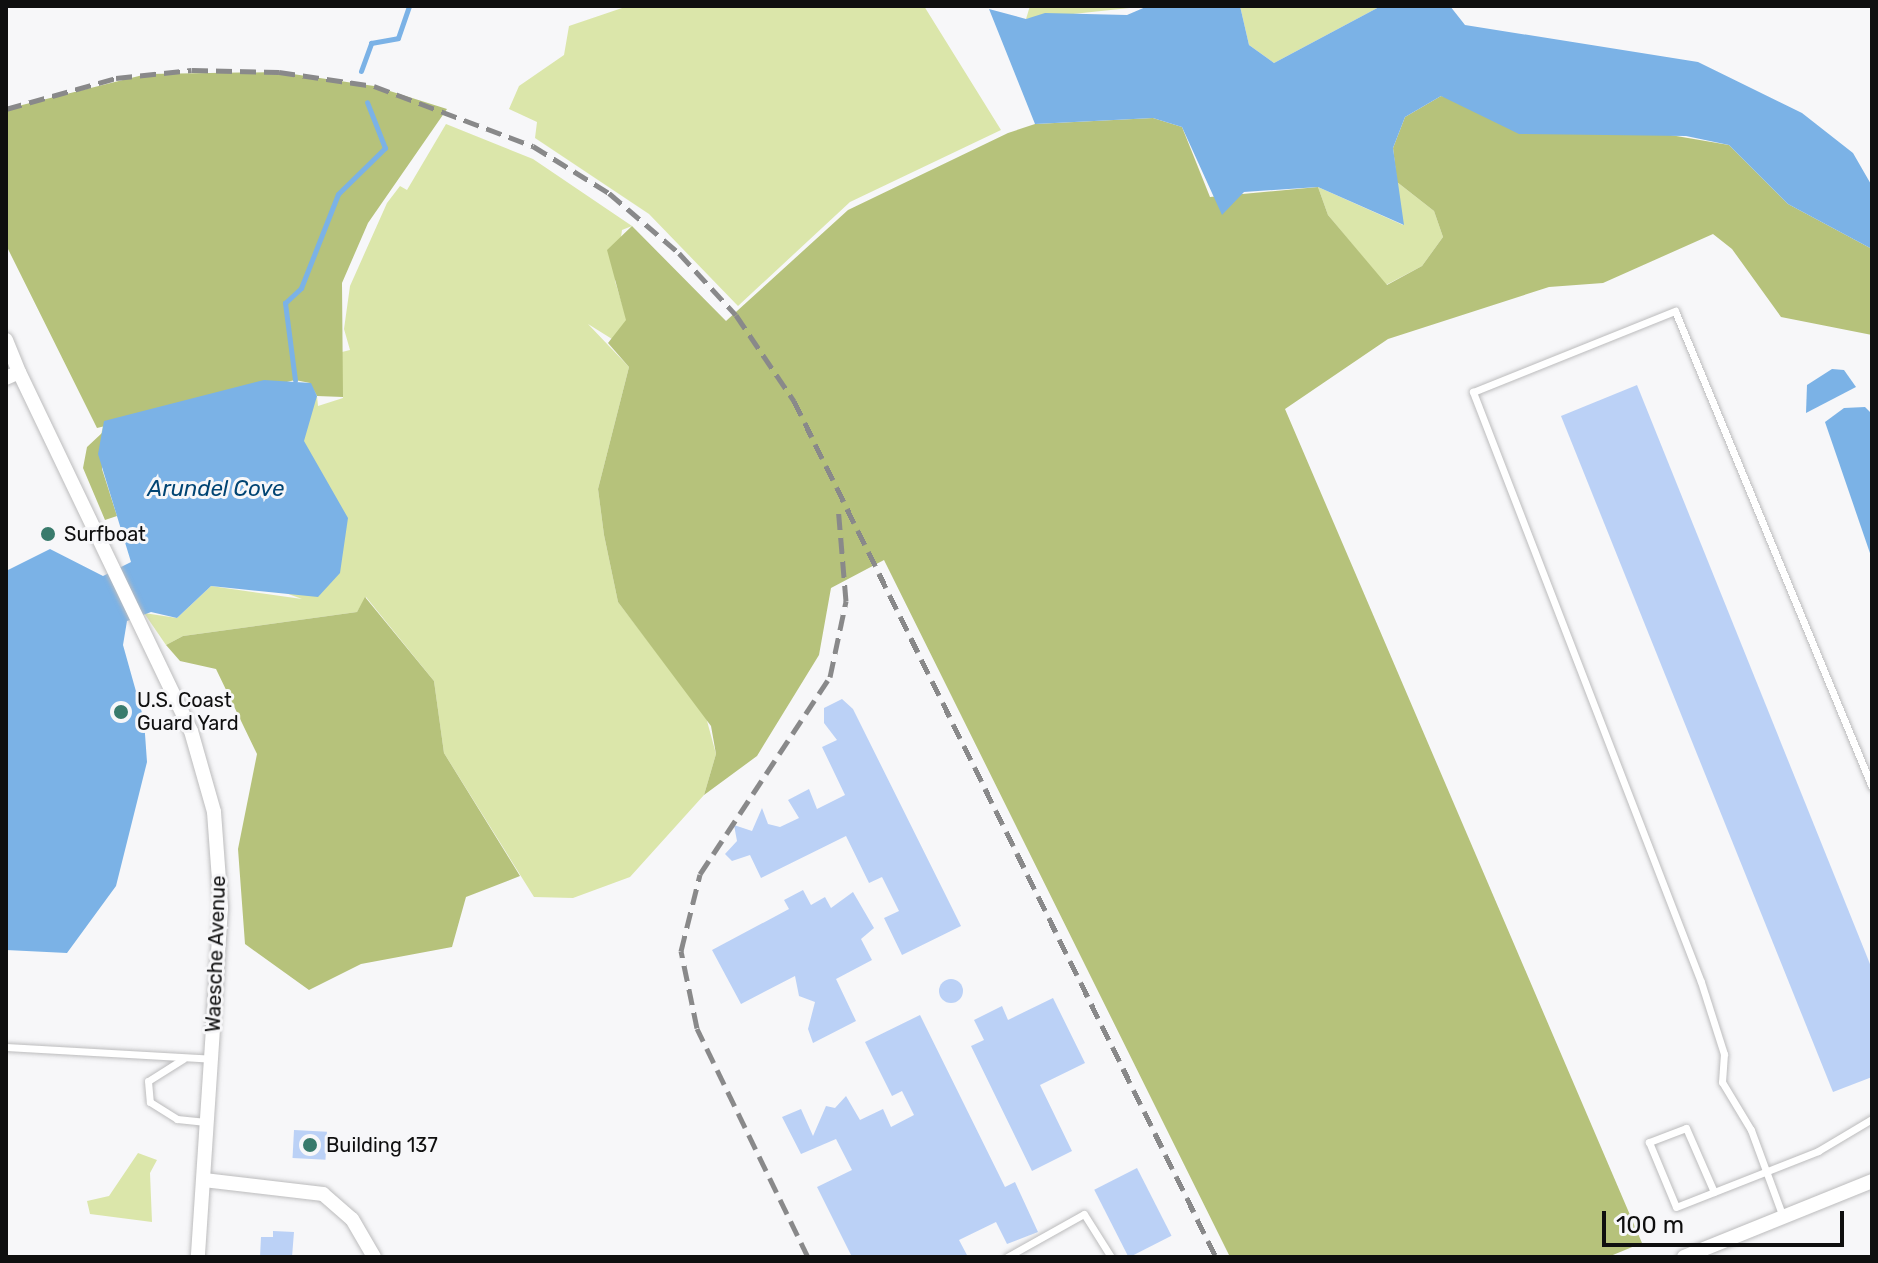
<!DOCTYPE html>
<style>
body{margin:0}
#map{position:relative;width:1878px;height:1263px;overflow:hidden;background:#f7f7f9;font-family:Rubik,sans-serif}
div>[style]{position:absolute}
.green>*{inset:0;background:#dbe6aa}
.forest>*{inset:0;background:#b6c27b}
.water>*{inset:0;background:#7bb2e6}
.stream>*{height:5px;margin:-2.5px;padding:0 2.5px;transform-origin:2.5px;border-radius:2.5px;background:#7bb2e6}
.building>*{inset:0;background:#bbd1f6;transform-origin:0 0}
.round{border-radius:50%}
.roads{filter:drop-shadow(0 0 2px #bcbcbd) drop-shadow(0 0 2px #bcbcbd)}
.service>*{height:7px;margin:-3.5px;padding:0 3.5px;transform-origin:3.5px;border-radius:3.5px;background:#fff}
.minor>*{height:14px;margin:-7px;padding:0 7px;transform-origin:7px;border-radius:7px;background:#fff}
.rail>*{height:5px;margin-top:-2.5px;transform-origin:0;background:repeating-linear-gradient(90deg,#89898a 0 16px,transparent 0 24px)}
.dots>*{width:22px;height:22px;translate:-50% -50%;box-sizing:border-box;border:4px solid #f7f7f9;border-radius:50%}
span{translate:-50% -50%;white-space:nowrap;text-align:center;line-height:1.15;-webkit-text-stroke:6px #f7f7f9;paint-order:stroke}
.poi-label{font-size:20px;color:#0f0f0f}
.left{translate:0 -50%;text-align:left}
.street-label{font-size:20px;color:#0f0f0f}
.water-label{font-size:22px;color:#004473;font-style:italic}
.frame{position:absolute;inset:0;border:8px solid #0f0f0f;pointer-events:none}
.scale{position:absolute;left:1602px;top:1211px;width:242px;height:36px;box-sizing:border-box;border:4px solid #0f0f0f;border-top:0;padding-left:10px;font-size:24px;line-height:28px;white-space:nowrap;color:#0f0f0f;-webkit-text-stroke:6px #f7f7f9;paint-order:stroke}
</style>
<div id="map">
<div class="green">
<div style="clip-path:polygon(628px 6px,924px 6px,1001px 130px,850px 202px,738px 306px,649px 214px,535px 138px,537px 122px,509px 109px,519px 86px,564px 55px,569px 26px)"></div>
<div style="clip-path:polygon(1030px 6px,1148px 6px,1026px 19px)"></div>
<div style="clip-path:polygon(1240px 6px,1381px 6px,1274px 63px,1249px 45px)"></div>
<div style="clip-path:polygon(446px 124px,533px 159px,632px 226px,622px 230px,615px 281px,627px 320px,612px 339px,588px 324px,629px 367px,598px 489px,604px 535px,618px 602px,706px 717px,716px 754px,704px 795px,630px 877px,573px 898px,534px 897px,444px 753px,434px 681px,366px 597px,357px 612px,183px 636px,166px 645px,144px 613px,177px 618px,211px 586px,302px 599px,127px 535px,99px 444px,104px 421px,317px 396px,318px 406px,343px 398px,338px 353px,350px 350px,344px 329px,350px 286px,387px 203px,400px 186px,407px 190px)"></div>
<div style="clip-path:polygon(1397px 182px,1434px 211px,1443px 237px,1422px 266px,1386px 285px,1328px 215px,1318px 187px,1403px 225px)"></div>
<div style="clip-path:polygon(138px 1153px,157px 1160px,150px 1173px,152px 1222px,90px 1214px,87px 1201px,109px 1196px)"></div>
</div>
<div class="forest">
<div style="clip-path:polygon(279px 72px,374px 86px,447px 109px,368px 223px,342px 283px,343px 397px,317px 396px,310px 383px,295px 380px,97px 428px,6px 245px,6px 109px,147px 74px)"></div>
<div style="clip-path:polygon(1441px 96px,1729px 145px,1788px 204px,1872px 249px,1872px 335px,1781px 317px,1732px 249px,1713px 234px,1603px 283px,1549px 287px,1388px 339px,1285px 409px,1642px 1243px,1608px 1257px,1230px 1257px,884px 560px,831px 588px,819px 655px,757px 756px,704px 795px,716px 754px,711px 726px,618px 602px,604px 535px,598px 489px,629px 367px,608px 343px,626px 320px,607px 250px,632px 226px,726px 321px,848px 210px,1008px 133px,1035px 124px,1153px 118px,1182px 127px,1210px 197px,1318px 187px,1328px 215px,1387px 285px,1422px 266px,1443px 237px,1434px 211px,1397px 182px,1393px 148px,1405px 117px)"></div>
<div style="clip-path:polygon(102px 433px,102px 469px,117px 516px,105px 520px,83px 468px,87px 447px)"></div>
<div style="clip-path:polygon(365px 597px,434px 681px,444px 753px,520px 876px,466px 897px,452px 947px,361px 964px,309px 990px,245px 944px,238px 849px,257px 754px,216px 669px,180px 661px,166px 645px,183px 636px,357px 612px)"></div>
</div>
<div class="water">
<div style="clip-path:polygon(1148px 6px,1240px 6px,1249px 45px,1274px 63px,1381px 6px,1450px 6px,1465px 25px,1698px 62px,1802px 113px,1853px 153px,1872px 186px,1872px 249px,1788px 204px,1729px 145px,1686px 136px,1519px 134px,1441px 96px,1405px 117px,1393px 148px,1404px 225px,1318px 187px,1244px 192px,1222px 215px,1182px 127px,1153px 118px,1035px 124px,989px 9px,1026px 19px,1045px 13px,1127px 15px)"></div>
<div style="clip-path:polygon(1832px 369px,1844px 370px,1856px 387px,1806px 413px,1807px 385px)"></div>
<div style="clip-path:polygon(264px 380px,311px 383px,317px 396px,304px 441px,348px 518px,340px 573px,318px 597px,211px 586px,177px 618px,151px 612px,127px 621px,123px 645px,144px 720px,147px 762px,116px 886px,67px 953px,6px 950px,6px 571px,50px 549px,103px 576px,131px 562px,98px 454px,104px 421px)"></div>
<div style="clip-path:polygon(1865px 407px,1872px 414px,1872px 559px,1825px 422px,1844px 408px)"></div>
</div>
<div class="stream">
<div style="left:361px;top:71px;width:30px;rotate:-70deg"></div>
<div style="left:371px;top:43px;width:27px;rotate:-10deg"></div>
<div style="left:398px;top:38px;width:34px;rotate:-71deg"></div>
<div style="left:295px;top:380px;width:78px;rotate:-97.4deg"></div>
<div style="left:285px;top:303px;width:22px;rotate:-43deg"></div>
<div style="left:301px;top:288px;width:101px;rotate:-68.5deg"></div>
<div style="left:338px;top:194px;width:66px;rotate:-44.4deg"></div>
<div style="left:385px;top:148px;width:49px;rotate:-111.4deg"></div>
</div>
<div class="building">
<div style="clip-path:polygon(1637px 385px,1872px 969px,1872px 1077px,1833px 1092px,1561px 416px)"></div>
<div style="clip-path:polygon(842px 699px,853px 709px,961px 926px,902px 955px,884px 918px,899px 911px,882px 877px,869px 883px,846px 836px,761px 878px,750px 855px,732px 861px,725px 854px,737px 841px,734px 825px,752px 831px,762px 808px,768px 824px,780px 827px,799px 818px,788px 800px,809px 789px,817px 809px,845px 795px,822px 747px,837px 740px,824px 723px,824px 708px)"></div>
<div style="clip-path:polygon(803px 890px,811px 905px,825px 897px,831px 908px,853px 892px,874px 928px,861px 939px,872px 960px,836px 979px,856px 1021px,813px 1043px,808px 1029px,815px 1002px,799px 996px,795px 976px,741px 1004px,712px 950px,789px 909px,784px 900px)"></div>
<div class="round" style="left:939px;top:979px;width:24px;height:24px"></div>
<div style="clip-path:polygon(1053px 998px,1085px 1063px,1040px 1085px,1072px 1151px,1032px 1171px,971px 1046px,984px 1040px,974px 1020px,1002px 1006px,1008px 1020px)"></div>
<div style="clip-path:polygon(920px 1015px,1005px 1187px,1015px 1182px,1038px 1232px,1007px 1244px,996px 1222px,959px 1240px,968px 1257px,852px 1257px,817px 1187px,852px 1170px,836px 1139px,801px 1154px,782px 1117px,801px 1109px,813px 1136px,826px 1106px,835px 1108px,846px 1096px,860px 1120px,883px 1109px,891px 1127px,914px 1115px,902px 1091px,892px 1096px,865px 1042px)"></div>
<div style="left:294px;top:1130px;width:33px;height:28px;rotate:3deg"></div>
<div style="left:1137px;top:1168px;width:76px;height:48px;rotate:63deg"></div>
<div style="clip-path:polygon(273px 1231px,294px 1232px,292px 1257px,260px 1257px,261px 1237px,273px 1237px)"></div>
</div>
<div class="roads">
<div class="service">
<div style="left:6px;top:1047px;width:206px;rotate:3.3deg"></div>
<div style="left:183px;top:1059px;width:41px;rotate:147.8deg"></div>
<div style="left:148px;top:1081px;width:21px;rotate:85deg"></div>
<div style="left:150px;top:1102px;width:32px;rotate:32deg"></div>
<div style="left:177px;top:1119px;width:29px;rotate:6deg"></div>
<div style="left:1714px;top:1192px;width:70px;rotate:-113.6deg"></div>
<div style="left:1686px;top:1128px;width:40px;rotate:159deg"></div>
<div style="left:1649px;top:1142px;width:70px;rotate:67.4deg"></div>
<div style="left:1676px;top:1207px;width:153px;rotate:-21.5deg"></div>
<div style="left:1818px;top:1151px;width:63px;rotate:-30.7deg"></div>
<div style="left:1783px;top:1217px;width:93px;rotate:-110.2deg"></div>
<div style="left:1751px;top:1130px;width:56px;rotate:-121.1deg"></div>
<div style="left:1722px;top:1082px;width:28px;rotate:-86deg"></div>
<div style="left:1724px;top:1054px;width:76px;rotate:-107.7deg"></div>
<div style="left:1701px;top:982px;width:633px;rotate:-111.13deg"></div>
<div style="left:1473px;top:392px;width:218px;rotate:-21.9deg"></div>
<div style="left:1675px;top:311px;width:515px;rotate:67.52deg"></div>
<div style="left:1007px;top:1257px;width:88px;rotate:-29.2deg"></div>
<div style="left:1084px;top:1214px;width:51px;rotate:57.9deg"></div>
</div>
<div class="minor">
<div style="left:6px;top:340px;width:35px;rotate:68deg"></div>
<div style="left:6px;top:378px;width:14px;rotate:-25deg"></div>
<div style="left:19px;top:372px;width:398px;rotate:64.4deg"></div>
<div style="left:191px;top:731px;width:84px;rotate:74.1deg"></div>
<div style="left:214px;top:812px;width:96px;rotate:85.8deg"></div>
<div style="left:221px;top:908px;width:350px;rotate:93.8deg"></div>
<div style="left:204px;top:1180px;width:120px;rotate:6.7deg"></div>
<div style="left:323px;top:1194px;width:38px;rotate:41deg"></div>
<div style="left:352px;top:1219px;width:44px;rotate:59.9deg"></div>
<div style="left:1684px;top:1257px;width:203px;rotate:-22deg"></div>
</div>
</div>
<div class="rail">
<div style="left:6px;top:109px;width:114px;rotate:-15.7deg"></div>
<div style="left:116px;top:78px;width:76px;rotate:-6deg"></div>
<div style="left:192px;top:70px;width:87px;rotate:1.3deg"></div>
<div style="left:279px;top:72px;width:96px;rotate:8.4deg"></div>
<div style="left:374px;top:86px;width:170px;rotate:20.7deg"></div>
<div style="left:533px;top:146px;width:89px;rotate:31.7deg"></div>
<div style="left:609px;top:193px;width:92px;rotate:40.6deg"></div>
<div style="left:679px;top:253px;width:84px;rotate:47.4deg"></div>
<div style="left:736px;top:315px;width:104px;rotate:56deg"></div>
<div style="left:794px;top:401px;width:954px;rotate:63.76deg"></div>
<div style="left:808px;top:1257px;width:254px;rotate:-115.9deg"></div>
<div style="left:697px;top:1028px;width:79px;rotate:-101.7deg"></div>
<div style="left:681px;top:951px;width:79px;rotate:-76.1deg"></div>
<div style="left:700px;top:874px;width:236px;rotate:-56.6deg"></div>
<div style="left:830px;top:677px;width:78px;rotate:-78.1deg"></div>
<div style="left:846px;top:601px;width:95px;rotate:-94.8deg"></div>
</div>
<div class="dots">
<div style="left:48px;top:534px;background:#397b6c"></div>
<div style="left:121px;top:712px;background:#397b6c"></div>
<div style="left:310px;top:1145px;background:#397b6c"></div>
</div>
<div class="poi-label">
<span class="left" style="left:64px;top:534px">Surfboat</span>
<span class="left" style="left:137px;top:712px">U.S. Coast<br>Guard Yard</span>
<span class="left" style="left:326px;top:1145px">Building 137</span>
</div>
<div class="street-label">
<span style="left:216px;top:954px;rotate:-88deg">Waesche Avenue</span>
</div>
<div class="water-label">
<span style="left:216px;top:489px">Arundel Cove</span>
</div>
<div class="frame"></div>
<div class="scale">100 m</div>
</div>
